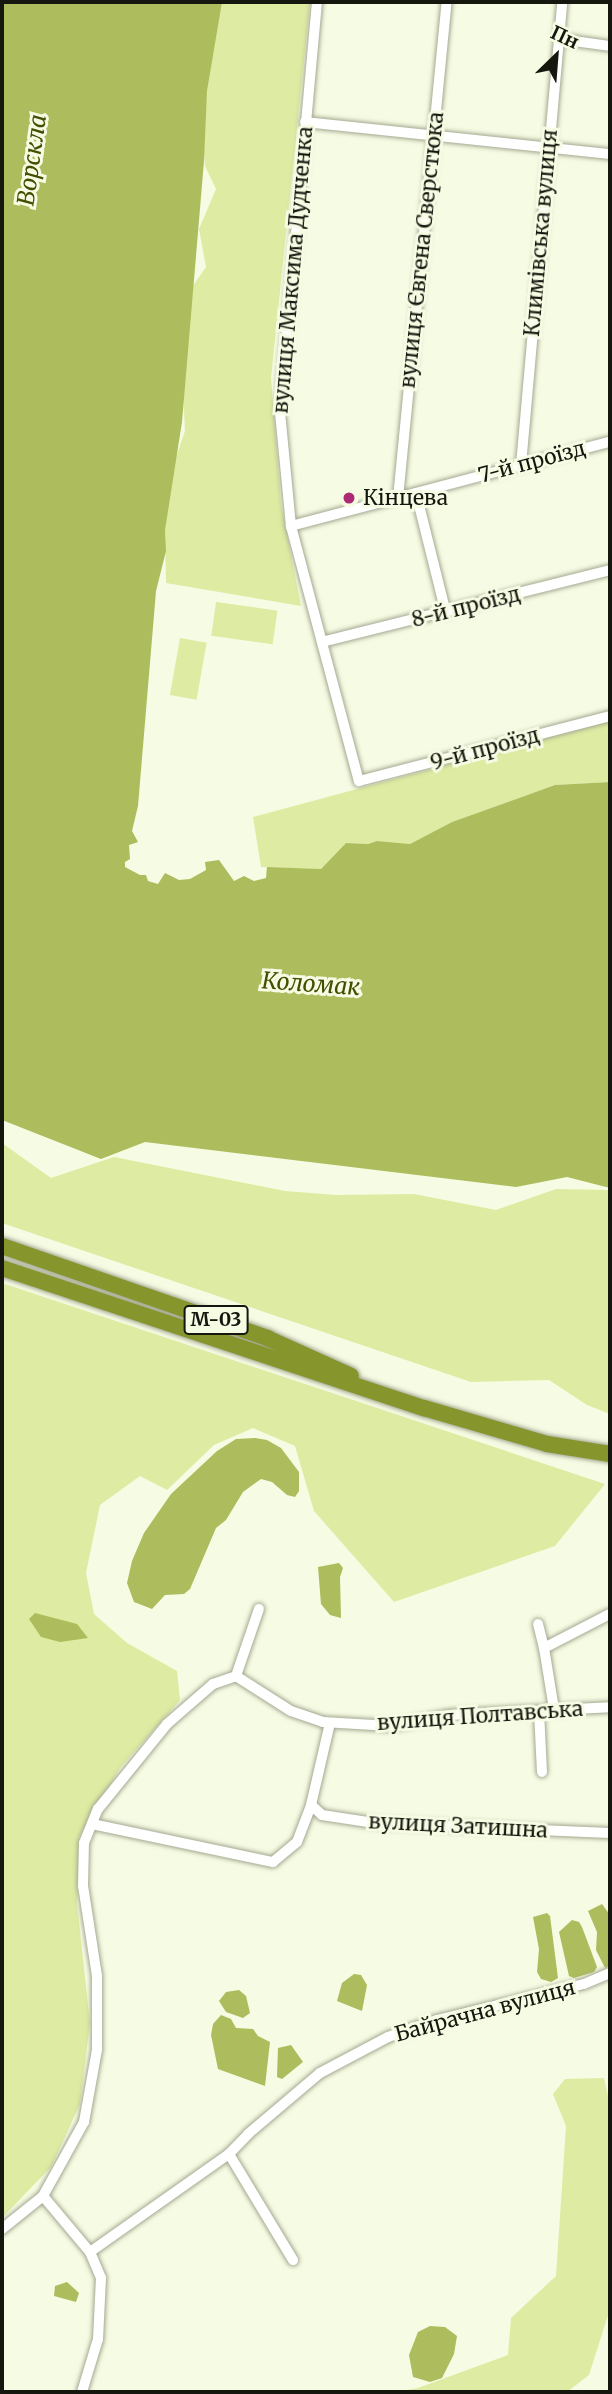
<!DOCTYPE html>
<meta charset="utf-8">
<style>
body{margin:0}
#map{position:relative;width:612px;height:2394px;overflow:hidden;background:#f6fbe3;font-family:Merriweather,serif}
div>[style]{position:absolute}
.green>*{inset:0;background:#deeba2;transform-origin:0 0}
.water>*{inset:0;background:#adbc5c}
.roads{filter:drop-shadow(0 0 2px #a4a992) drop-shadow(0 0 2px #a4a992)}
.minor>*{height:10px;margin:-5px;padding:0 5px;transform-origin:5px;border-radius:5px;background:#fff}
.highway>*{height:16px;margin:-8px;padding:0 8px;transform-origin:8px;border-radius:8px;background:#87952d}
.dots>*{width:19px;height:19px;translate:-50% -50%;box-sizing:border-box;border:4px solid #f6fbe3;border-radius:50%}
span{translate:-50% -50%;white-space:nowrap;text-align:center;line-height:1.15;-webkit-text-stroke:6px #f6fbe3;paint-order:stroke}
.shield-label span{padding:2px 5px;background:#f6fbe3;border:2px solid;border-radius:5px;-webkit-text-stroke-width:0}
.shield-label{font-size:19px;color:#15160e;font-weight:700}
.street-label{font-size:21px;color:#15160e}
.poi-label{font-size:21px;color:#15160e}
.left{translate:0 -50%;text-align:left}
.water-label{font-size:23px;color:#444d00;font-style:italic}
.frame{position:absolute;inset:0;border:4px solid #15160e;pointer-events:none}
.north{position:absolute;left:521px;top:21px;width:70px;height:70px;-webkit-text-stroke:5px #f6fbe3;paint-order:stroke;rotate:25deg;font-size:19px;font-weight:700;line-height:28px;text-align:center;color:#15160e}
.north::after{content:'';display:block;margin:auto;width:24px;height:32px;background:#15160e;clip-path:polygon(50% 0,100% 100%,50% 72%,0 100%)}
</style>
<div id="map">
<div class="green">
<div style="clip-path:polygon(221px 2px,310px 2px,271px 378px,281px 504px,301px 606px,166px 583px,165px 530px,168px 480px,185px 431px,182px 369px,190px 290px,206px 267px,199px 229px,216px 189px,205px 166px,203px 141px,207px 90px)"></div>
<div style="left:216px;top:602px;width:62px;height:34px;rotate:8deg"></div>
<div style="left:180px;top:638px;width:27px;height:58px;rotate:10deg"></div>
<div style="clip-path:polygon(610px 721px,610px 782px,555px 785px,452px 822px,410px 844px,377px 841px,368px 844px,346px 843px,321px 869px,261px 867px,253px 817px)"></div>
<div style="clip-path:polygon(2px 1143px,51px 1178px,114px 1157px,285px 1191px,336px 1195px,414px 1194px,496px 1210px,556px 1189px,610px 1190px,610px 1414px,587px 1405px,549px 1380px,471px 1382px,2px 1223px)"></div>
<div style="clip-path:polygon(2px 1283px,605px 1484px,555px 1546px,394px 1602px,314px 1511px,295px 1446px,253px 1428px,214px 1445px,167px 1490px,140px 1476px,100px 1505px,86px 1573px,94px 1614px,127px 1643px,177px 1671px,180px 1700px,120px 1768px,79px 1837px,77px 1904px,90px 2023px,80px 2104px,51px 2167px,2px 2218px)"></div>
<div style="clip-path:polygon(604px 2078px,610px 2105px,610px 2309px,589px 2375px,567px 2392px,396px 2392px,418px 2388px,508px 2355px,511px 2318px,556px 2276px,566px 2126px,553px 2094px,565px 2079px)"></div>
</div>
<div class="water">
<div style="clip-path:polygon(2px 2px,222px 2px,207px 91px,204px 161px,182px 422px,165px 530px,166px 551px,156px 591px,138px 806px,132px 831px,138px 842px,129px 845px,130px 859px,125px 862px,125px 867px,140px 875px,146px 875px,148px 881px,158px 884px,165px 873px,179px 880px,190px 879px,206px 870px,205px 862px,219px 860px,234px 881px,244px 876px,254px 881px,266px 878px,267px 867px,321px 869px,346px 843px,368px 844px,377px 841px,410px 844px,452px 822px,555px 785px,610px 782px,610px 1188px,567px 1177px,516px 1187px,145px 1142px,101px 1159px,2px 1120px)"></div>
<div style="clip-path:polygon(255px 1438px,267px 1440px,281px 1448px,299px 1472px,299px 1491px,295px 1497px,287px 1495px,272px 1482px,261px 1479px,243px 1492px,226px 1520px,216px 1528px,190px 1589px,184px 1594px,165px 1595px,152px 1609px,134px 1602px,127px 1583px,132px 1561px,144px 1533px,171px 1494px,217px 1451px,236px 1439px)"></div>
<div style="clip-path:polygon(339px 1563px,343px 1568px,340px 1577px,341px 1618px,330px 1615px,321px 1604px,318px 1567px)"></div>
<div style="clip-path:polygon(35px 1613px,77px 1624px,88px 1638px,60px 1642px,41px 1637px,29px 1619px)"></div>
<div style="clip-path:polygon(602px 1904px,610px 1915px,610px 1966px,605px 1968px,596px 1950px,597px 1932px,588px 1911px)"></div>
<div style="clip-path:polygon(547px 1913px,550px 1916px,558px 1978px,551px 1982px,541px 1979px,537px 1972px,539px 1949px,533px 1917px)"></div>
<div style="clip-path:polygon(572px 1920px,579px 1922px,582px 1927px,597px 1967px,594px 1972px,574px 1978px,569px 1976px,559px 1932px)"></div>
<div style="clip-path:polygon(354px 1974px,361px 1975px,367px 1985px,362px 2011px,337px 2001px,342px 1983px)"></div>
<div style="clip-path:polygon(239px 1990px,246px 1996px,250px 2013px,243px 2018px,226px 2012px,219px 2001px,226px 1992px)"></div>
<div style="clip-path:polygon(221px 2015px,231px 2019px,236px 2028px,253px 2029px,258px 2036px,270px 2042px,265px 2086px,218px 2069px,211px 2035px,213px 2024px)"></div>
<div style="clip-path:polygon(291px 2045px,303px 2062px,282px 2079px,277px 2077px,278px 2048px)"></div>
<div style="clip-path:polygon(67px 2282px,79px 2293px,76px 2302px,54px 2296px,55px 2286px)"></div>
<div style="clip-path:polygon(430px 2326px,445px 2327px,457px 2336px,454px 2354px,442px 2378px,430px 2382px,413px 2377px,409px 2355px,418px 2332px)"></div>
</div>
<div class="roads">
<div class="minor">
<div style="left:317px;top:2px;width:412px;rotate:95.2deg"></div>
<div style="left:280px;top:412px;width:115px;rotate:84.5deg"></div>
<div style="left:291px;top:526px;width:264px;rotate:75.1deg"></div>
<div style="left:359px;top:781px;width:259px;rotate:-14.5deg"></div>
<div style="left:559px;top:39px;width:51px;rotate:7.8deg"></div>
<div style="left:305px;top:122px;width:307px;rotate:6deg"></div>
<div style="left:521px;top:465px;width:465px;rotate:-84.9deg"></div>
<div style="left:416px;top:493px;width:124px;rotate:76deg"></div>
<div style="left:398px;top:498px;width:498px;rotate:-84.4deg"></div>
<div style="left:291px;top:526px;width:330px;rotate:-14.8deg"></div>
<div style="left:322px;top:642px;width:297px;rotate:-14deg"></div>
<div style="left:538px;top:1624px;width:25px;rotate:76deg"></div>
<div style="left:236px;top:1676px;width:65px;rotate:32.5deg"></div>
<div style="left:291px;top:1711px;width:34px;rotate:19deg"></div>
<div style="left:323px;top:1722px;width:68px;rotate:3.4deg"></div>
<div style="left:391px;top:1726px;width:59px;rotate:-10.7deg"></div>
<div style="left:449px;top:1715px;width:161px;rotate:-2.8deg"></div>
<div style="left:236px;top:1676px;width:71px;rotate:-71.1deg"></div>
<div style="left:554px;top:1709px;width:62px;rotate:-99.3deg"></div>
<div style="left:544px;top:1648px;width:74px;rotate:-27.3deg"></div>
<div style="left:539px;top:1711px;width:61px;rotate:87.2deg"></div>
<div style="left:311px;top:1805px;width:15px;rotate:42deg"></div>
<div style="left:322px;top:1815px;width:53px;rotate:8.7deg"></div>
<div style="left:374px;top:1823px;width:236px;rotate:2.4deg"></div>
<div style="left:92px;top:1824px;width:185px;rotate:11.9deg"></div>
<div style="left:273px;top:1862px;width:31px;rotate:-40deg"></div>
<div style="left:297px;top:1842px;width:40px;rotate:-69deg"></div>
<div style="left:311px;top:1805px;width:84px;rotate:-77deg"></div>
<div style="left:229px;top:2154px;width:28px;rotate:-46deg"></div>
<div style="left:248px;top:2134px;width:94px;rotate:-40.3deg"></div>
<div style="left:320px;top:2073px;width:77px;rotate:-27.9deg"></div>
<div style="left:388px;top:2037px;width:52px;rotate:-19.1deg"></div>
<div style="left:437px;top:2020px;width:151px;rotate:-13.8deg"></div>
<div style="left:584px;top:1984px;width:28px;rotate:-23deg"></div>
<div style="left:43px;top:2196px;width:73px;rotate:50deg"></div>
<div style="left:90px;top:2252px;width:28px;rotate:67deg"></div>
<div style="left:101px;top:2278px;width:61px;rotate:92.8deg"></div>
<div style="left:98px;top:2339px;width:55px;rotate:106.8deg"></div>
<div style="left:2px;top:2229px;width:53px;rotate:-38.8deg"></div>
<div style="left:43px;top:2196px;width:85px;rotate:-61deg"></div>
<div style="left:84px;top:2122px;width:73px;rotate:-79.8deg"></div>
<div style="left:97px;top:2050px;width:74px;rotate:-90deg"></div>
<div style="left:97px;top:1976px;width:91px;rotate:-98.8deg"></div>
<div style="left:83px;top:1886px;width:43px;rotate:-88.7deg"></div>
<div style="left:84px;top:1843px;width:37px;rotate:-68deg"></div>
<div style="left:98px;top:1809px;width:109px;rotate:-50.9deg"></div>
<div style="left:167px;top:1724px;width:61px;rotate:-41deg"></div>
<div style="left:213px;top:1684px;width:24px;rotate:-19deg"></div>
<div style="left:90px;top:2252px;width:170px;rotate:-35.2deg"></div>
<div style="left:229px;top:2154px;width:124px;rotate:58.9deg"></div>
</div>
<div class="highway">
<div style="left:2px;top:1246px;width:281px;rotate:19.1deg"></div>
<div style="left:267px;top:1338px;width:92px;rotate:24.3deg"></div>
<div style="left:2px;top:1268px;width:445px;rotate:18.4deg"></div>
<div style="left:424px;top:1408px;width:128px;rotate:16.3deg"></div>
<div style="left:547px;top:1444px;width:64px;rotate:9deg"></div>
</div>
</div>
<div class="dots">
<div style="left:349px;top:498px;background:#ad2a74"></div>
</div>
<div class="shield-label">
<span style="left:216px;top:1320px">М-03</span>
</div>
<div class="street-label">
<span style="left:541px;top:233px;rotate:-85deg">Климівська вулиця</span>
<span style="left:422px;top:250px;rotate:-84deg">вулиця Євгена Сверстюка</span>
<span style="left:293px;top:270px;rotate:-85deg">вулиця Максима Дудченка</span>
<span style="left:532px;top:462px;rotate:-15deg">7-й проїзд</span>
<span style="left:466px;top:607px;rotate:-14deg">8-й проїзд</span>
<span style="left:485px;top:749px;rotate:-15deg">9-й проїзд</span>
<span style="left:480px;top:1716px;rotate:-4deg">вулиця Полтавська</span>
<span style="left:458px;top:1826px;rotate:3deg">вулиця Затишна</span>
<span style="left:485px;top:2011px;rotate:-15deg">Байрачна вулиця</span>
</div>
<div class="poi-label">
<span class="left" style="left:363px;top:498px">Кінцева</span>
</div>
<div class="water-label">
<span style="left:32px;top:160px;rotate:-82deg">Ворскла</span>
<span style="left:311px;top:984px;rotate:4deg">Коломак</span>
</div>
<div class="frame"></div>
<div class="north">Пн</div>
</div>
